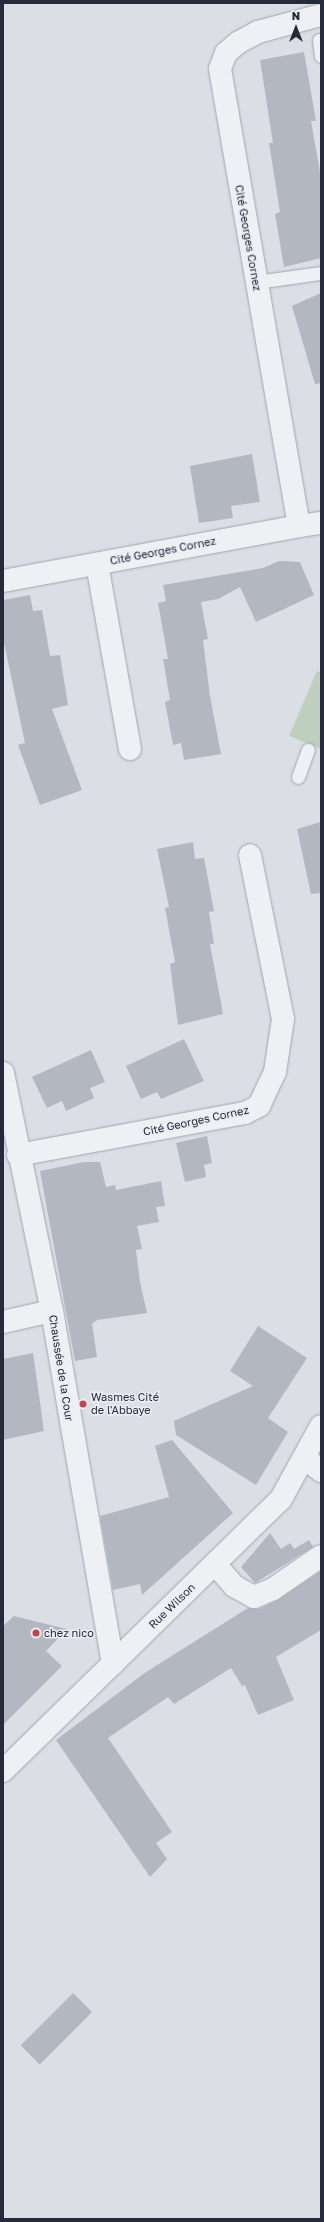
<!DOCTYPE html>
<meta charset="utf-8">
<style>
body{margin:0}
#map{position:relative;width:324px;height:2222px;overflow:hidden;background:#dcdee6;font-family:"Golos Text",sans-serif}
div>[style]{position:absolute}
.green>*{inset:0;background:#bfcfbd}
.building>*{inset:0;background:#b3b7c2;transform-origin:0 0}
.roads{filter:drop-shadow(0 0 1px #a2a5af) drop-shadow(0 0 1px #a2a5af)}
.lane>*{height:13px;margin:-6.5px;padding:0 6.5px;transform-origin:6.5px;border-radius:6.5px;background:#eef0f4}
.street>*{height:22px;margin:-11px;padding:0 11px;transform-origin:11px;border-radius:11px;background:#eef0f4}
.dots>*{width:11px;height:11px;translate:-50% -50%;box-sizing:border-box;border:2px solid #ebedf4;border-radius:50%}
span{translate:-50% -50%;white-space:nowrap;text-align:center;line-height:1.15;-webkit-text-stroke:3px #ebedf4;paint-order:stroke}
.street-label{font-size:11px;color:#262b3b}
.poi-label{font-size:11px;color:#262b3b}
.left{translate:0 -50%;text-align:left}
.frame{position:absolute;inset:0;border:4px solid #262b3b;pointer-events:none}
.north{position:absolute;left:276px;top:8px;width:40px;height:40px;-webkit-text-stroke:3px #ebedf4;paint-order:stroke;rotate:0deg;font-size:11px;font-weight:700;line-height:16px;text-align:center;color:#262b3b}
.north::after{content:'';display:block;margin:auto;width:14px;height:18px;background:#262b3b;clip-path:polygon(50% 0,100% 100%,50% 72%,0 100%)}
</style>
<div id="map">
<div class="green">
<div style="clip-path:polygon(317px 671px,321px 672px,321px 749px,289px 736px)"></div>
</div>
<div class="building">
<div style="clip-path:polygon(304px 52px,316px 121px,311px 121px,321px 178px,321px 258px,284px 267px,275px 214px,280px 212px,269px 143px,273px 143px,260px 60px)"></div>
<div style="clip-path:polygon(321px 293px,321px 383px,315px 384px,292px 306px)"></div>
<div style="clip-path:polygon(252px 454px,260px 502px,231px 506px,233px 518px,199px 523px,190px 466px)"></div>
<div style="clip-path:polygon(279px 561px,300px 562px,314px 595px,256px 622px,240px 587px,218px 599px,201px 602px,208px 639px,203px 640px,210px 696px,221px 754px,184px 760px,181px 743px,173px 745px,165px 702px,170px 700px,163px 659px,168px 659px,158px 603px,166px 601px,163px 585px,263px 568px)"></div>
<div style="clip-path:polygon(30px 595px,33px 611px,42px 610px,50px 656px,60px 655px,68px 705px,52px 709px,82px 790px,40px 805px,18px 745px,25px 743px,3px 638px,3px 600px)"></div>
<div style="clip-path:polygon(321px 822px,321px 893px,311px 894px,297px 829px)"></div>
<div style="clip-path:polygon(193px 842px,195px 859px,204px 858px,214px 911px,209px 912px,214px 944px,210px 944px,223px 1014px,178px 1025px,170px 964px,175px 962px,165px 908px,169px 907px,157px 849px)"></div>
<div style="clip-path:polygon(184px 1039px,204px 1081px,161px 1099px,157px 1092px,141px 1099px,126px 1066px)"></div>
<div style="clip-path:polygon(91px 1050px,105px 1082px,90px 1088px,94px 1098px,66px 1111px,62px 1101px,47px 1108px,32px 1077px)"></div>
<div style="clip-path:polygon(207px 1136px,212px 1163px,204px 1165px,206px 1177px,185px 1182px,176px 1143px)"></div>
<div style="clip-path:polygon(84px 1162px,100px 1162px,106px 1187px,115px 1185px,116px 1190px,161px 1181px,165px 1206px,156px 1207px,159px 1222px,137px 1226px,142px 1249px,136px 1250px,140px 1282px,147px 1313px,97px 1320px,92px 1324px,97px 1357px,75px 1361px,40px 1171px)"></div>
<div style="clip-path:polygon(258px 1326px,307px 1358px,268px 1418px,288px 1432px,256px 1485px,176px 1435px,174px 1421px,253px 1386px,230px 1371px)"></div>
<div style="clip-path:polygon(33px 1353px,44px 1431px,3px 1440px,3px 1359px)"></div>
<div style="clip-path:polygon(172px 1440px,233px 1513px,142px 1595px,140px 1584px,113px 1590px,100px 1516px,169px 1497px,155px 1446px)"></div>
<div style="clip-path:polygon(270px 1533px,281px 1549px,290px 1543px,294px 1549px,309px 1540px,313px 1547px,255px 1583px,241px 1567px)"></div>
<div style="clip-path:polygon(321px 1571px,321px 1630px,276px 1657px,294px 1700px,258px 1715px,245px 1685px,242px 1686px,231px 1668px,174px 1704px,168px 1697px,108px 1738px,172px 1832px,156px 1843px,167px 1859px,150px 1877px,56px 1740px,146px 1672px,248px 1608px,259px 1609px,278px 1600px)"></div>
<div style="clip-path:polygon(14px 1616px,67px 1629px,46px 1651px,62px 1666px,3px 1725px,3px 1626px)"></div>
<div style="left:73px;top:1993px;width:27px;height:74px;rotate:45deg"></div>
</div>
<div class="roads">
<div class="lane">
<div style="left:319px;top:40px;width:16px;rotate:83deg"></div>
<div style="left:256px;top:282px;width:66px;rotate:-7.9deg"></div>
<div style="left:298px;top:777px;width:29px;rotate:-70deg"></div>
</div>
<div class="street">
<div style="left:321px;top:15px;width:65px;rotate:164.9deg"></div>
<div style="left:258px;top:32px;width:21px;rotate:152deg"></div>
<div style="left:239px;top:42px;width:17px;rotate:140deg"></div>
<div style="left:226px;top:53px;width:17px;rotate:111deg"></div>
<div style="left:220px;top:69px;width:464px;rotate:80.2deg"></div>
<div style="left:299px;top:526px;width:22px;rotate:-8deg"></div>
<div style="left:97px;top:564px;width:188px;rotate:79.9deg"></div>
<div style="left:3px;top:581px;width:301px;rotate:-10.5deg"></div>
<div style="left:3px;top:1073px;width:243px;rotate:78.4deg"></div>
<div style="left:52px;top:1311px;width:358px;rotate:80.2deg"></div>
<div style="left:18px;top:1155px;width:231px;rotate:-10.5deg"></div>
<div style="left:245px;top:1113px;width:16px;rotate:-27deg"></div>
<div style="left:259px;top:1106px;width:38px;rotate:-65deg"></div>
<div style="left:275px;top:1072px;width:54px;rotate:-81.4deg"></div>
<div style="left:283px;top:1019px;width:167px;rotate:-101.4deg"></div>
<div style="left:3px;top:1322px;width:50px;rotate:-12.7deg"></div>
<div style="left:305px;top:1458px;width:21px;rotate:39deg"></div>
<div style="left:215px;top:1564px;width:29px;rotate:49deg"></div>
<div style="left:234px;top:1586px;width:23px;rotate:29deg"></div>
<div style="left:254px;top:1597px;width:21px;rotate:-23deg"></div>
<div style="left:273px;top:1589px;width:58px;rotate:-34.5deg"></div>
<div style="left:3px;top:1771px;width:389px;rotate:-44.4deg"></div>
<div style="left:281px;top:1499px;width:83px;rotate:-61.3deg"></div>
</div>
</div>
<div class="dots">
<div style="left:83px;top:1404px;background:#c94245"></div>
<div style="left:36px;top:1633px;background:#c94245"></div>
</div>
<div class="street-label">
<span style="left:248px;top:238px;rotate:80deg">Cité Georges Cornez</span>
<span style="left:163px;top:551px;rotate:-11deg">Cité Georges Cornez</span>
<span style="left:196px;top:1121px;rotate:-12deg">Cité Georges Cornez</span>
<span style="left:61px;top:1368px;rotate:81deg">Chaussée de la Cour</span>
<span style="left:172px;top:1606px;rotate:-44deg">Rue Wilson</span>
</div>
<div class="poi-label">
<span class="left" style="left:91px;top:1404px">Wasmes Cité<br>de l'Abbaye</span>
<span class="left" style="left:44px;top:1633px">chez nico</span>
</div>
<div class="frame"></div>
<div class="north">N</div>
</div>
